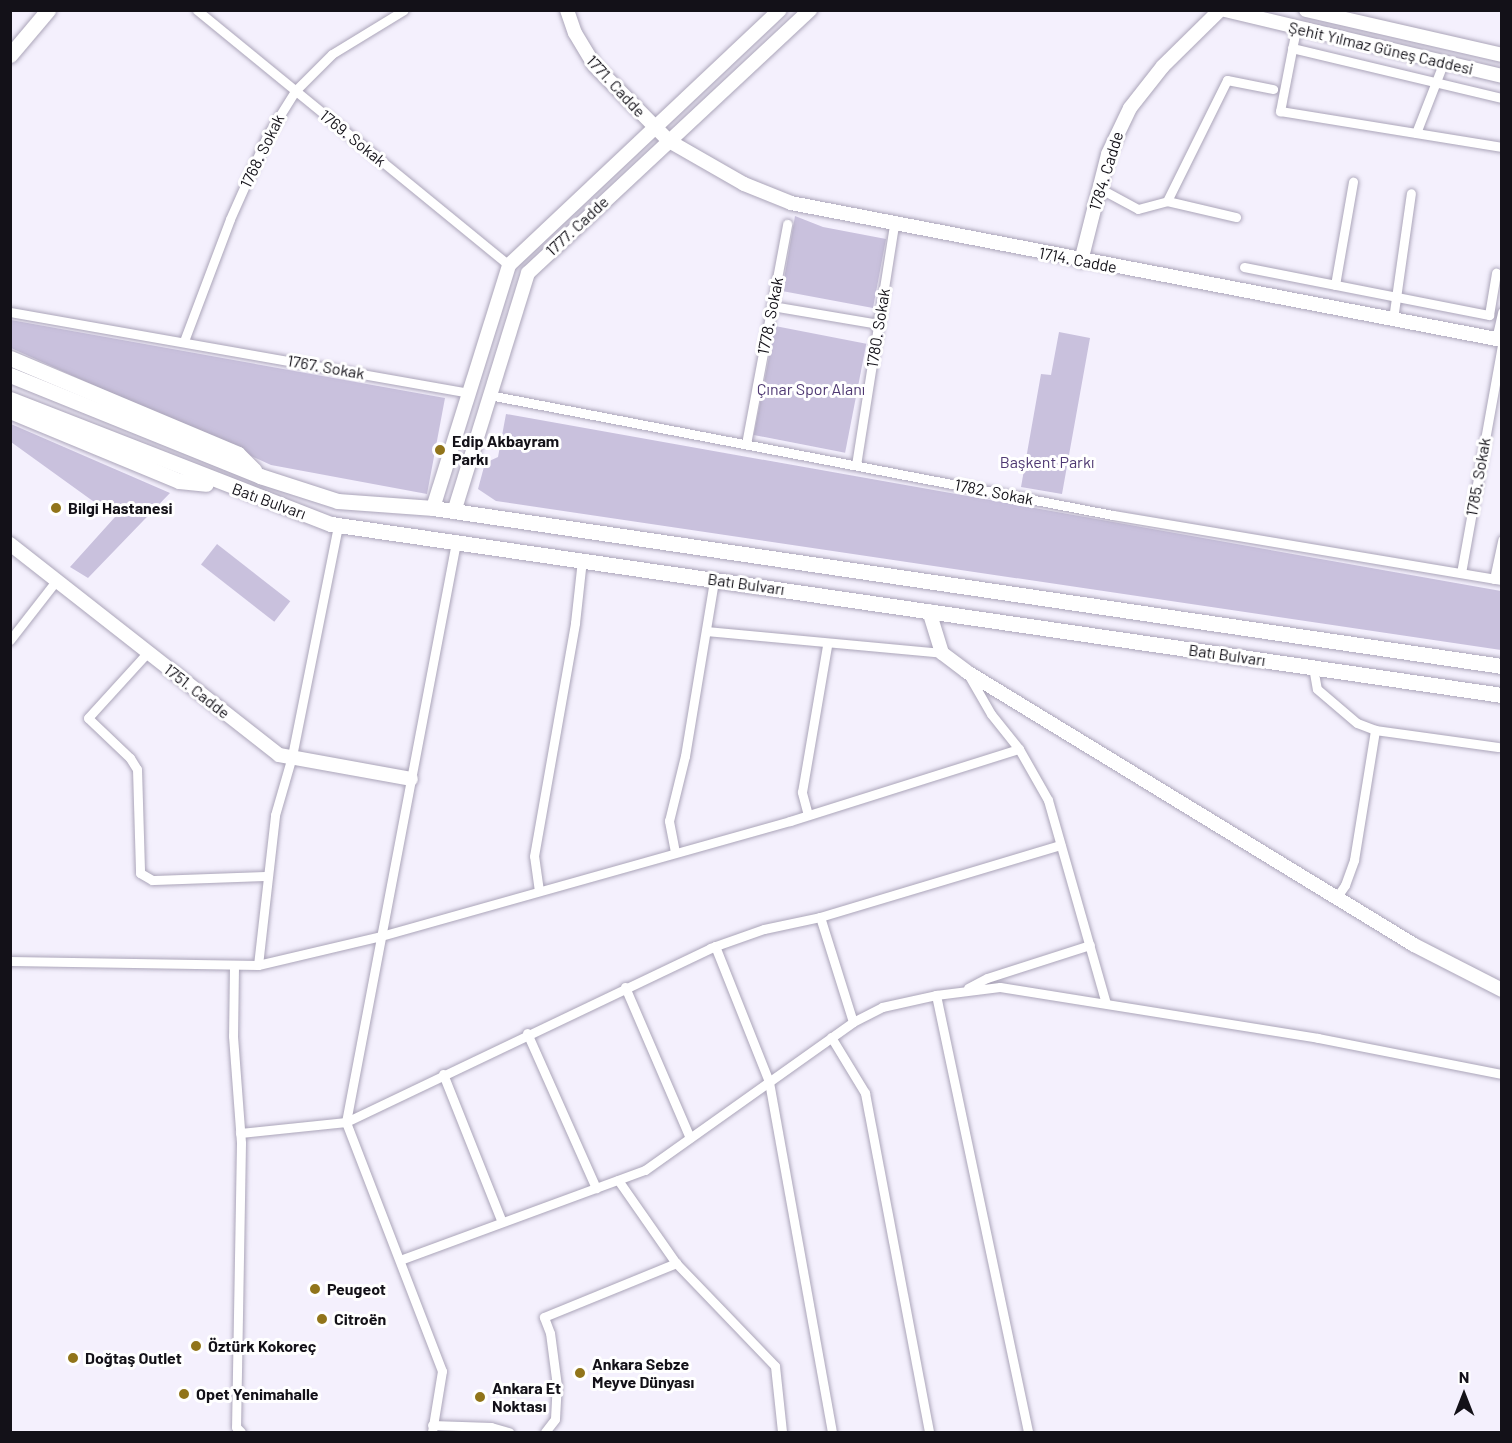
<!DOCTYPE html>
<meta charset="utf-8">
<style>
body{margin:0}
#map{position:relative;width:1512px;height:1443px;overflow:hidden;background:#f4f0fd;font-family:Barlow,sans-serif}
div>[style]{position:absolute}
.green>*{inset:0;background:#c9c1dd;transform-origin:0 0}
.roads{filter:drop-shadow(0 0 2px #aba5b9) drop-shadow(0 0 2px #aba5b9)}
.street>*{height:9px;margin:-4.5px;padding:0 4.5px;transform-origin:4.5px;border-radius:4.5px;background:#fff}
.secondary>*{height:14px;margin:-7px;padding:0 7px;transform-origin:7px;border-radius:7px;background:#fff}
.primary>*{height:15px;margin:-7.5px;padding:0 7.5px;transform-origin:7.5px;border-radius:7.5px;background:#fff}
.dots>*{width:16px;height:16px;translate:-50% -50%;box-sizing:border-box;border:3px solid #fff;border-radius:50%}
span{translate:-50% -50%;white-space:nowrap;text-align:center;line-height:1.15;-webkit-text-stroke:6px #fff;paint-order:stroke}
.street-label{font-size:16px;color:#131118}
.park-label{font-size:16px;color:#4f3973}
.poi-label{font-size:16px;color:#131118;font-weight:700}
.left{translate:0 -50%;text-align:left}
.frame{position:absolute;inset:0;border:12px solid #131118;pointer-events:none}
.north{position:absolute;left:1434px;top:1365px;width:60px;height:60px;-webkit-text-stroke:4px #fff;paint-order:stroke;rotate:0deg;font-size:16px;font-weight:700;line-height:24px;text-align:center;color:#131118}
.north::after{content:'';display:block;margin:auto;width:21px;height:27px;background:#131118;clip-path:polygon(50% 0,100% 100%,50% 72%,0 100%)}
</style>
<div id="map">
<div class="green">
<div style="clip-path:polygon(795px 216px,823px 227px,886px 239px,873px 308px,782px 291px)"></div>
<div style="clip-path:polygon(11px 320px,445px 398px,427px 494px,271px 465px,11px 348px)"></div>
<div style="left:775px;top:326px;width:93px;height:111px;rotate:11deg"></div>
<div style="clip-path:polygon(1059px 332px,1090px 338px,1062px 494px,1021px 487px,1041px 374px,1051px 375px)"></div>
<div style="clip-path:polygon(506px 414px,1501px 591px,1501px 650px,496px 501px,478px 489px,485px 463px,498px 457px)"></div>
<div style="clip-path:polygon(11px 424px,170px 493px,88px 578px,70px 567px,115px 517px,11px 442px)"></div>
<div style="left:217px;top:544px;width:93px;height:26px;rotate:38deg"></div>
</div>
<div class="roads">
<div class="street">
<div style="left:197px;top:10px;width:403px;rotate:39.3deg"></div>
<div style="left:1296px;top:29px;width:84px;rotate:101deg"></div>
<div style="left:1280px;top:111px;width:225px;rotate:9.2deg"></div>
<div style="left:1292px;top:48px;width:216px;rotate:13.4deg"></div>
<div style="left:1416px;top:133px;width:77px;rotate:-68.7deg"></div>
<div style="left:1099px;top:188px;width:44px;rotate:28.3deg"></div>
<div style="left:1138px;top:209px;width:30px;rotate:-15deg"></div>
<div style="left:1167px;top:201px;width:71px;rotate:13.1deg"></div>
<div style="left:1167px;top:201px;width:135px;rotate:-63.6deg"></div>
<div style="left:1227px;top:80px;width:47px;rotate:11.1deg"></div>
<div style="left:1244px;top:267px;width:250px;rotate:11.1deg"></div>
<div style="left:1489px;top:315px;width:43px;rotate:-80.5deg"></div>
<div style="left:1335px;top:285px;width:105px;rotate:-80.1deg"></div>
<div style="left:772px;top:306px;width:108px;rotate:9.6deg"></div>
<div style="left:10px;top:312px;width:466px;rotate:10deg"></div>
<div style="left:1393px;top:319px;width:127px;rotate:-81.9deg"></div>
<div style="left:1496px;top:339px;width:28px;rotate:-77deg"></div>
<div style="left:184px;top:341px;width:130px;rotate:-69.3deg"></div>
<div style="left:230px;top:219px;width:91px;rotate:-66deg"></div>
<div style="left:267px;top:136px;width:53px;rotate:-58.1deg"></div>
<div style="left:295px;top:91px;width:52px;rotate:-45deg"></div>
<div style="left:332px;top:54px;width:84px;rotate:-31.4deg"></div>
<div style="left:489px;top:395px;width:635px;rotate:10.89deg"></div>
<div style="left:1113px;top:515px;width:394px;rotate:9.5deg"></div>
<div style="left:746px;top:444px;width:224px;rotate:-79.4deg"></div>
<div style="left:856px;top:465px;width:242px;rotate:-81deg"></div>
<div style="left:1461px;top:573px;width:231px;rotate:-79.8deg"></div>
<div style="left:1494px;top:579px;width:40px;rotate:-78deg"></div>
<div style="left:706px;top:631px;width:237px;rotate:5.3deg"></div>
<div style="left:10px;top:640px;width:75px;rotate:-52.1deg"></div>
<div style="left:148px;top:652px;width:89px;rotate:132.3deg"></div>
<div style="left:88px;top:718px;width:58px;rotate:43.6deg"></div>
<div style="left:130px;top:758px;width:13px;rotate:58deg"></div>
<div style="left:137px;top:769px;width:104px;rotate:88.3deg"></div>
<div style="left:140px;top:873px;width:14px;rotate:30deg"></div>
<div style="left:152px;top:880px;width:115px;rotate:-2deg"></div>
<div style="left:1313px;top:667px;width:22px;rotate:80deg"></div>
<div style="left:1317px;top:689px;width:52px;rotate:40.4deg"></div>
<div style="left:1357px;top:723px;width:19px;rotate:21deg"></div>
<div style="left:1375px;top:730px;width:124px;rotate:7.9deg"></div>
<div style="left:968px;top:674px;width:46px;rotate:60.1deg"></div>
<div style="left:991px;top:714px;width:45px;rotate:51.3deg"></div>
<div style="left:1019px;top:749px;width:59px;rotate:60.4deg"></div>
<div style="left:1048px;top:800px;width:211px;rotate:74.1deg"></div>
<div style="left:808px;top:815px;width:24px;rotate:-105deg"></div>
<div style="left:802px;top:792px;width:149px;rotate:-80.3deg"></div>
<div style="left:675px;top:852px;width:32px;rotate:-101deg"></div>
<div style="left:669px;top:821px;width:67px;rotate:-76.2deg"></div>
<div style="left:685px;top:756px;width:178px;rotate:-80.6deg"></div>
<div style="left:539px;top:891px;width:35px;rotate:-98deg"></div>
<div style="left:534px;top:856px;width:237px;rotate:-80deg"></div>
<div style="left:575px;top:623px;width:63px;rotate:-83.7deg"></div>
<div style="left:1336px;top:898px;width:16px;rotate:-55deg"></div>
<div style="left:1345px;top:885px;width:27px;rotate:-70deg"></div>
<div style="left:1354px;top:860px;width:132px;rotate:-80.8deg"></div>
<div style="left:715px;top:946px;width:146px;rotate:68.3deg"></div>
<div style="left:769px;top:1082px;width:356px;rotate:79.8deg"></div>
<div style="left:10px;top:961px;width:248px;rotate:0.9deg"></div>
<div style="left:258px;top:965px;width:126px;rotate:-13.3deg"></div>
<div style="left:381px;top:936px;width:425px;rotate:-15.7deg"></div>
<div style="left:790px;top:821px;width:240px;rotate:-17.5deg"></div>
<div style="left:258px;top:965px;width:151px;rotate:-83.5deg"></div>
<div style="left:275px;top:815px;width:61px;rotate:-73.9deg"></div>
<div style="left:292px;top:756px;width:236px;rotate:-78.7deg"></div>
<div style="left:234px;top:967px;width:69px;rotate:90.8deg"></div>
<div style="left:233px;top:1036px;width:107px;rotate:85.7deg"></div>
<div style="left:241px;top:1143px;width:284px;rotate:91deg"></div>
<div style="left:236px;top:1427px;width:7px;rotate:45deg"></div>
<div style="left:625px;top:987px;width:164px;rotate:66.7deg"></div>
<div style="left:968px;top:988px;width:21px;rotate:-28deg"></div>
<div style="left:987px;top:978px;width:108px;rotate:-17.8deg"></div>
<div style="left:936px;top:995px;width:447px;rotate:78.1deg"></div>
<div style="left:853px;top:1022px;width:110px;rotate:-107.4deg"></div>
<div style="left:820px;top:917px;width:251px;rotate:-16.7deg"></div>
<div style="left:527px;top:1033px;width:170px;rotate:66deg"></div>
<div style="left:831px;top:1037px;width:66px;rotate:58.7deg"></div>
<div style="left:865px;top:1093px;width:345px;rotate:79.3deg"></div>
<div style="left:443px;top:1074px;width:159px;rotate:68.3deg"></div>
<div style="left:240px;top:1133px;width:107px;rotate:-5.9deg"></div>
<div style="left:346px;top:1122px;width:403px;rotate:-25.5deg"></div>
<div style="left:710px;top:948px;width:57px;rotate:-19.4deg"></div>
<div style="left:764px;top:929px;width:57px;rotate:-12.1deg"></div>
<div style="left:618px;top:1180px;width:101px;rotate:55.1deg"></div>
<div style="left:676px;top:1263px;width:143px;rotate:46.1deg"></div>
<div style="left:775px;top:1366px;width:66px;rotate:83.9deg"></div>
<div style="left:400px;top:1260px;width:261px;rotate:-20.2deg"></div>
<div style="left:645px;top:1170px;width:255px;rotate:-35.4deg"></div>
<div style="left:853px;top:1022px;width:33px;rotate:-27deg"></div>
<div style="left:882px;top:1007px;width:55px;rotate:-12.5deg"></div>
<div style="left:936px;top:995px;width:64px;rotate:-7.1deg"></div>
<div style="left:1000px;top:987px;width:322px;rotate:9.1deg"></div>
<div style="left:1318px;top:1038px;width:187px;rotate:11.1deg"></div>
<div style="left:432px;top:1425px;width:59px;rotate:1.9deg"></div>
<div style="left:491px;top:1427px;width:19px;rotate:16deg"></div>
<div style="left:432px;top:1432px;width:62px;rotate:-80.7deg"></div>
<div style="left:442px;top:1371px;width:267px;rotate:-111.1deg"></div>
<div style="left:346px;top:1122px;width:590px;rotate:-79.26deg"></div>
<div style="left:545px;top:1432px;width:16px;rotate:-52deg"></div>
<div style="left:555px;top:1419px;width:33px;rotate:-87deg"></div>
<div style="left:557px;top:1386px;width:53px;rotate:-97.5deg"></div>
<div style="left:550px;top:1333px;width:17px;rotate:-111deg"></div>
<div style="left:544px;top:1317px;width:143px;rotate:-22.2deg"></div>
</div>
<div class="secondary">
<div style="left:567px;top:10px;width:24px;rotate:71deg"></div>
<div style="left:575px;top:33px;width:37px;rotate:59deg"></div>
<div style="left:594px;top:65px;width:107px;rotate:45.4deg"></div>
<div style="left:669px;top:141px;width:86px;rotate:29.8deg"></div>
<div style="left:744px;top:184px;width:51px;rotate:22deg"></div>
<div style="left:791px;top:203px;width:724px;rotate:10.91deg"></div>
<div style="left:1225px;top:10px;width:285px;rotate:13.4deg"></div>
<div style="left:1306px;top:10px;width:201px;rotate:12.9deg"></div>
<div style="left:1081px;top:261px;width:110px;rotate:-75.8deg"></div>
<div style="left:1108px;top:154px;width:51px;rotate:-64.4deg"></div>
<div style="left:1130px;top:108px;width:53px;rotate:-51.8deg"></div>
<div style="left:1163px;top:66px;width:80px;rotate:-44.5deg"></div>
<div style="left:433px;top:508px;width:255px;rotate:-72.6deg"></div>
<div style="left:509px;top:265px;width:372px;rotate:-43.3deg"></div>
<div style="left:454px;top:512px;width:250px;rotate:-72.8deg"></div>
<div style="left:528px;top:273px;width:386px;rotate:-43deg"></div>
<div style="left:10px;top:544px;width:342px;rotate:38.1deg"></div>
<div style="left:279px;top:755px;width:134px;rotate:10.3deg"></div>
<div style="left:929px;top:611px;width:44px;rotate:72.8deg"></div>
<div style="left:942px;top:653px;width:31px;rotate:37deg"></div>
<div style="left:967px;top:672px;width:524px;rotate:31.41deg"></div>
<div style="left:1414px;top:945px;width:99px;rotate:27.1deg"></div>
</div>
<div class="primary">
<div style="left:10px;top:55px;width:59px;rotate:-49.8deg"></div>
<div style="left:10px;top:358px;width:247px;rotate:22.8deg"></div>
<div style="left:238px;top:454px;width:23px;rotate:45deg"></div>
<div style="left:10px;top:375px;width:270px;rotate:22deg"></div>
<div style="left:260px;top:476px;width:82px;rotate:17.8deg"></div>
<div style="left:338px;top:501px;width:95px;rotate:4.2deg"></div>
<div style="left:433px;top:508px;width:1081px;rotate:8.41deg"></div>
<div style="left:10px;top:399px;width:344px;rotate:21.3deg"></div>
<div style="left:331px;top:524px;width:1183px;rotate:8.31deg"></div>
<div style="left:10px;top:411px;width:183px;rotate:22.5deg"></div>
<div style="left:179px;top:481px;width:27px;rotate:6deg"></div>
</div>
</div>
<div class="dots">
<div style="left:440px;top:450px;background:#91741a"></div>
<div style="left:56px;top:508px;background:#91741a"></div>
<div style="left:315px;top:1289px;background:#91741a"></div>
<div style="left:322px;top:1319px;background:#91741a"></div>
<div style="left:196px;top:1346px;background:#91741a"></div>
<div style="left:73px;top:1358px;background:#91741a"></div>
<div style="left:580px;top:1373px;background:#91741a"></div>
<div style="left:184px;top:1394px;background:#91741a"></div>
<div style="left:480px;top:1397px;background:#91741a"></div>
</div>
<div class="street-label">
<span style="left:1381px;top:48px;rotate:13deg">Şehit Yılmaz Güneş Caddesi</span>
<span style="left:616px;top:86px;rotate:47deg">1771. Cadde</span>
<span style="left:353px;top:138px;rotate:39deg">1769. Sokak</span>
<span style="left:262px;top:151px;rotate:-64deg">1768. Sokak</span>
<span style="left:1106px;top:171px;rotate:-73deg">1784. Cadde</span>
<span style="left:577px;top:226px;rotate:-43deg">1777. Cadde</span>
<span style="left:1078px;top:260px;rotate:11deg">1714. Cadde</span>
<span style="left:770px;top:316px;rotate:-79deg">1778. Sokak</span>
<span style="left:878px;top:328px;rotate:-81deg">1780. Sokak</span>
<span style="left:326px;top:367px;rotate:10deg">1767. Sokak</span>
<span style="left:1478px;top:477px;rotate:-80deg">1785. Sokak</span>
<span style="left:994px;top:492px;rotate:11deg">1782. Sokak</span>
<span style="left:269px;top:501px;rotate:20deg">Batı Bulvarı</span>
<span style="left:746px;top:584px;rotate:8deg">Batı Bulvarı</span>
<span style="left:1227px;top:655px;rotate:8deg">Batı Bulvarı</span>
<span style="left:197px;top:691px;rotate:38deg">1751. Cadde</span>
</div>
<div class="park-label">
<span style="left:811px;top:389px">Çınar Spor Alanı</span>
<span style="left:1047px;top:462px">Başkent Parkı</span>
</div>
<div class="poi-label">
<span class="left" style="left:452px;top:450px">Edip Akbayram<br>Parkı</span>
<span class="left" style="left:68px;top:508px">Bilgi Hastanesi</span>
<span class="left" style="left:327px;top:1289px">Peugeot</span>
<span class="left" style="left:334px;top:1319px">Citroën</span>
<span class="left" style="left:208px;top:1346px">Öztürk Kokoreç</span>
<span class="left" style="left:85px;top:1358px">Doğtaş Outlet</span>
<span class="left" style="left:592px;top:1373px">Ankara Sebze<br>Meyve Dünyası</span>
<span class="left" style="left:492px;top:1397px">Ankara Et<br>Noktası</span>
<span class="left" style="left:196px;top:1394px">Opet Yenimahalle</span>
</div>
<div class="frame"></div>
<div class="north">N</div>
</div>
